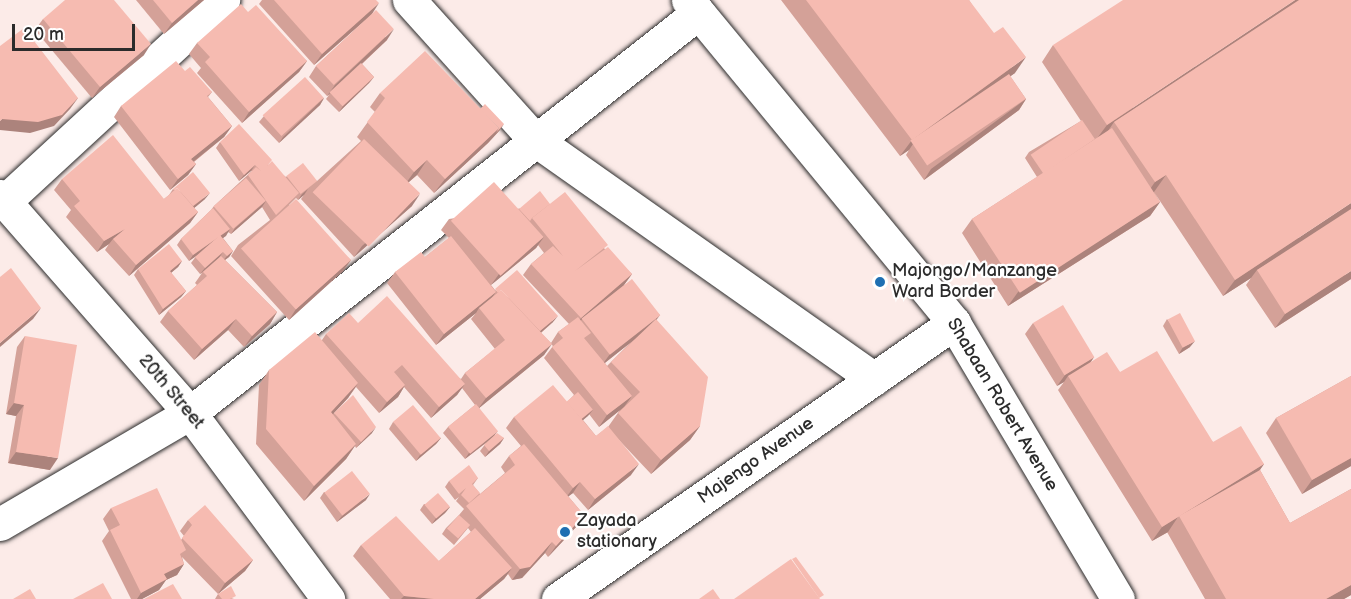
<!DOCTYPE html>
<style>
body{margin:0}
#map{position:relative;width:1351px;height:599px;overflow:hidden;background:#fcebe8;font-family:"Balsamiq Sans",sans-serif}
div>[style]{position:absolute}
.roads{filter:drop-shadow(0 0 2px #2b2b2b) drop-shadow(0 0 2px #2b2b2b)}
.minor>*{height:33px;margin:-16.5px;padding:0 16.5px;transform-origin:16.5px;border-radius:16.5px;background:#fff}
.tertiary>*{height:33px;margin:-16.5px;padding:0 16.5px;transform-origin:16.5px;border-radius:16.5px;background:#fff}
.primary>*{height:33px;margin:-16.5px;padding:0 16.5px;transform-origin:16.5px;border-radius:16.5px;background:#fff}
.wall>*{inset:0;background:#d4a198}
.shaded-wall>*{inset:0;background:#ac837c}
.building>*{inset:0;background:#f6bbb1;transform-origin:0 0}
.dots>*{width:16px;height:16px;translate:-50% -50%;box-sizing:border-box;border:3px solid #fff;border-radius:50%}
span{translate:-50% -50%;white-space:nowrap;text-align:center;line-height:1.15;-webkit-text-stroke:4.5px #fff;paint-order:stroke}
.poi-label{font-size:18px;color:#2b2b2b}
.left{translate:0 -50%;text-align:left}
.street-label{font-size:18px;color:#2b2b2b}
.scale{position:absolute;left:12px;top:24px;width:123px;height:27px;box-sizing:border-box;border:3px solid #2b2b2b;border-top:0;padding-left:8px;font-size:18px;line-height:21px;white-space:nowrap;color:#2b2b2b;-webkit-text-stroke:4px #fff;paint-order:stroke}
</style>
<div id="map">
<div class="roads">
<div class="minor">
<div style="left:409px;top:0;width:187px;rotate:48deg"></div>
<div style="left:534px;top:139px;width:416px;rotate:35.2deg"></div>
<div style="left:0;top:196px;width:288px;rotate:48.8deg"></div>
<div style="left:190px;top:413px;width:232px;rotate:53.4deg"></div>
<div style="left:5px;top:201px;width:297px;rotate:-42.7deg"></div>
<div style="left:0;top:524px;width:220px;rotate:-30.3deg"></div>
<div style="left:190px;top:413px;width:647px;rotate:-38.22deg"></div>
</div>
<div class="tertiary">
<div style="left:558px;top:599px;width:483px;rotate:-34.9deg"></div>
</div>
<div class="primary">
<div style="left:688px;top:0;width:418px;rotate:50.5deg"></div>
<div style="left:954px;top:323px;width:321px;rotate:59.3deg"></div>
</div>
</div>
<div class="wall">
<div style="clip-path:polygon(136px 0,204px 0,164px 34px)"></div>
<div style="clip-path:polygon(262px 0,376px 0,372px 14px,387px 40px,362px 64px,374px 77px,369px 83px,339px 112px,326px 99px,329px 95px,327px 96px,309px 77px,316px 66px,369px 17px,314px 65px,259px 4px)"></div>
<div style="clip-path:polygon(781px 0,969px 0,1015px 73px,1010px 76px,1026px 99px,1019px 110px,924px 180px,906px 155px,909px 150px,900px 156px)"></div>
<div style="clip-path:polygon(248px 12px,307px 61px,299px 72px,242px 123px,197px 73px,201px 68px,189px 54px,197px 43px)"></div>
<div style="clip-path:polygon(43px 19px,144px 55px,92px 98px,35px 30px)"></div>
<div style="clip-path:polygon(1053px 45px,1351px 279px,1275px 328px,1246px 285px,1251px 278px,1223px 296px,1154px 192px,1160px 202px,1150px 216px,1008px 306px,962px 233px,972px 219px,1037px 177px,1025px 158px,1029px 152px,1081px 121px,1042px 62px)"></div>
<div style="clip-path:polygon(185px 71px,212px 92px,208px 97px,232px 126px,224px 137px,194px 162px,196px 164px,188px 175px,170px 190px,114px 117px,121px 106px)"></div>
<div style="clip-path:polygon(380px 93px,500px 130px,488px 143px,434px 193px,417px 175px,408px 183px,412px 206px,354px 257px,301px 199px,304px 195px,298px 200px,296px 198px,289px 205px,351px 260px,343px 271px,289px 320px,231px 256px,238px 245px,270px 220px,262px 207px,231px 234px,228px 232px,223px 238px,233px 251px,229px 257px,225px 260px,277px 312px,270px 324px,244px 347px,228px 330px,194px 360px,160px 322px,168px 311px,197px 285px,195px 283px,202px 273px,200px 274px,191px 263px,197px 255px,189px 261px,177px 245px,181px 239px,211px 210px,214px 206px,252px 171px,251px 171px,239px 181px,216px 148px,220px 142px,269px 165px,286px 177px,287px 176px,317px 181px,361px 141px,357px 137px,375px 112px,370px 107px)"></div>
<div style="clip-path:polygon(324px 98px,320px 105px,279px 143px,259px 122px,264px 116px)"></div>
<div style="clip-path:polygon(62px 179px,164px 199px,169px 195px,173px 189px,205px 199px,194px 208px,198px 212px,190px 223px,129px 276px,105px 250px,109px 244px,97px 252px,66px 217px,71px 210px,54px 190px)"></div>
<div style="clip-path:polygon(evenodd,550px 204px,605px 249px,632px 274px,624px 285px,660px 315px,656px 319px,700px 426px,690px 440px,651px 474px,618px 439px,631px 475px,588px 510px,573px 493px,568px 496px,584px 515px,577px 526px,548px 557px,545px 553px,522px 578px,512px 580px,508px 574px,504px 579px,480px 599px,390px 599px,353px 556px,361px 545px,439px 561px,471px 532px,468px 528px,454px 545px,442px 534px,446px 528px,459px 515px,464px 509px,456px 501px,459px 497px,455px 500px,445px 487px,449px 481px,478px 478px,473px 485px,480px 494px,505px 473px,501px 467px,509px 456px,521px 446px,506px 428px,514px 417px,567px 402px,574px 395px,544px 358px,553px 346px,551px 344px,544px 355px,479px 408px,495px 435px,504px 438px,500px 444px,485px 457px,480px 451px,486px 443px,465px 459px,443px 433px,448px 427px,475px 405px,462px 388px,457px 395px,431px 418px,404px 387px,398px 397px,379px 413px,356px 387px,348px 398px,333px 414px,334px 413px,372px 433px,356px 448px,355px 446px,346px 459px,304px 501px,256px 444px,259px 385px,269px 370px,322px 340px,326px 334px,358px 323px,461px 379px,465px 373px,495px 349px,471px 319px,476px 313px,436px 345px,387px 283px,395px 272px,425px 257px,449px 238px,441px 230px,449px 219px,550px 204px,538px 245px,544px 253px,531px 264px,523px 275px,569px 324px,558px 332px,551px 343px,541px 333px,553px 322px,495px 290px,491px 285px,536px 248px,538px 245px,550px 204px,632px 341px,607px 366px,605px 363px,632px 341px,550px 204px,620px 410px,608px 427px,596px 436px,583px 420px,589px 414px,599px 427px,620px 410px)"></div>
<div style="clip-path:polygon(182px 261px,178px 267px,171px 273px,186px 291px,181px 297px,159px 315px,134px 275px,138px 269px)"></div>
<div style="clip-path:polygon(1167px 319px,1190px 347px,1179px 354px,1163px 326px)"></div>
<div style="clip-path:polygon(1033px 323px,1094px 357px,1091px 362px,1120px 372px,1213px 442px,1264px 464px,1260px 470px,1290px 523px,1351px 489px,1351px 595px,1344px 599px,1205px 599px,1167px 532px,1168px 532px,1152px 541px,1058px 390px,1064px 382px,1057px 386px,1025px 334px)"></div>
<div style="clip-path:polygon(25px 336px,50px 470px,8px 463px,16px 416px,6px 414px,17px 347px)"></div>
<div style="clip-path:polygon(1351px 376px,1351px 466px,1302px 494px,1266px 433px,1276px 418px)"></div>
<div style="clip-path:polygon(393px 422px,441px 438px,436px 444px,416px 461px,389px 429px)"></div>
<div style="clip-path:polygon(324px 492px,366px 500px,337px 522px,320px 498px)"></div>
<div style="clip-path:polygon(424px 504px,450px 507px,445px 513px,432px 524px,420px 510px)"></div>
<div style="clip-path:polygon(111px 508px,181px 540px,184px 536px,180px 531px,188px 520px,253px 560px,245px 571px,218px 594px,182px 557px,184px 564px,177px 575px,166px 580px,159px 590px,142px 599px,131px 599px,102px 541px,109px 531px,103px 519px)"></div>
<div style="clip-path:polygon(218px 594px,234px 599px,215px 599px)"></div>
</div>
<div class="shaded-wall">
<div style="clip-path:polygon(198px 0,204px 0,164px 34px,172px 23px)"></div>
<div style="clip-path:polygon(1295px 0,1308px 0,1114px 122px,1106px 134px,1095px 141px,1107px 125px)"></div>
<div style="clip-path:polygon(379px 3px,372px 14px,314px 65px,322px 54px)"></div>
<div style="clip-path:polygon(394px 29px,387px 40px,327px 96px,335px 85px)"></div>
<div style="clip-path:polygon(151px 44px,144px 55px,92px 98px,100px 87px)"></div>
<div style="clip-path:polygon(1026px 57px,1015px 73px,915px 146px,913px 144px,909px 150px,900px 156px,912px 140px)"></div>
<div style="clip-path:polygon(307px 61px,299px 72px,242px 123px,249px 112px)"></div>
<div style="clip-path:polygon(374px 77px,369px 83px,339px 112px,343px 106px)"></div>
<div style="clip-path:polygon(78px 98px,70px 109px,54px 126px,30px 133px,0 130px,0 121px,2px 119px)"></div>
<div style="clip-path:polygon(324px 98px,320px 105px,279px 143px,283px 137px)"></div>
<div style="clip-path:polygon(1026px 99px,1019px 110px,924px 180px,931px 169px)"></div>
<div style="clip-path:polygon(504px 124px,500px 130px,488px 143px,434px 193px,445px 179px,499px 128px)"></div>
<div style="clip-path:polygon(232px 126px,224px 137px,183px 170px,191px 159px)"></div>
<div style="clip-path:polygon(427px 160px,417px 175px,404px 186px,414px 172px)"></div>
<div style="clip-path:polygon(196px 164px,188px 175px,170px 190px,178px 179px)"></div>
<div style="clip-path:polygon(255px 165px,251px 171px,239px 181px,244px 175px)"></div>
<div style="clip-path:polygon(1166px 175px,1154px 192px,1143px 199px,1155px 182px)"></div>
<div style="clip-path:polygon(308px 189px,304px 195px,298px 200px,302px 194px)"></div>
<div style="clip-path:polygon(210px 193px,205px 199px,187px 214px,191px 208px)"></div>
<div style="clip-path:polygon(420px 194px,412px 206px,354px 257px,362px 246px)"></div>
<div style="clip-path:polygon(266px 201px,262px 207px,231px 234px,235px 228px)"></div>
<div style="clip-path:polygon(1160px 202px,1150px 216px,1008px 306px,1018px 292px)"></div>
<div style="clip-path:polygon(1351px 203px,1351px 212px,1257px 270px,1251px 278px,1223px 296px,1235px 280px)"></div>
<div style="clip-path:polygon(198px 212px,190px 223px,129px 276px,136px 265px)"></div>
<div style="clip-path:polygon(125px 229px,113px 239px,109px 244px,97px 252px,104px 241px)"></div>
<div style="clip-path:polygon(230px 229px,226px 236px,189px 261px,193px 255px)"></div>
<div style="clip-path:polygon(544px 237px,536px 248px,491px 285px,499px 274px)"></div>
<div style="clip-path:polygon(233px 251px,229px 257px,222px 262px,227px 256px)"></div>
<div style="clip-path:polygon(223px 252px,219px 258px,200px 274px,205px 268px)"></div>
<div style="clip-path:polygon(351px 260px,343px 271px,289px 320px,296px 309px)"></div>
<div style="clip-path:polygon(182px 261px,178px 267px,166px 277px,170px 271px)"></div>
<div style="clip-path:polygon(1351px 271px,1351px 279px,1275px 328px,1285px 314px)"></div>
<div style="clip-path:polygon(632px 274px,624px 285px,582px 319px,579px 324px,573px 329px,581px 318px)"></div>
<div style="clip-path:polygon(186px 291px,181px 297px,159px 315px,163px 309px)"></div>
<div style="clip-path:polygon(496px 292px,488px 303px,479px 308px,476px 313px,436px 345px,444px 334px)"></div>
<div style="clip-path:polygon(41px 308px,33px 319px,0 347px,0 343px)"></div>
<div style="clip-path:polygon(277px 312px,270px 324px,244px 347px,252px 336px)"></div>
<div style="clip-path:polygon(660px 315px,652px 326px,602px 365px,610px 354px)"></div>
<div style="clip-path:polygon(558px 316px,553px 322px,531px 341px,535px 335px)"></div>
<div style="clip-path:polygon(236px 319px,228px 330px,194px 360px,202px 349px)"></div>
<div style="clip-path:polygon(1195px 341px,1190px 347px,1179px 354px,1183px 347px)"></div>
<div style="clip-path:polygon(552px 344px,544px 355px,478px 409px,486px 398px)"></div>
<div style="clip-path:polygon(1094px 357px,1086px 369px,1068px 376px,1064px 382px,1057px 386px,1065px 375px)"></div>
<div style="clip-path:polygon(358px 383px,348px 398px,321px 427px,331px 412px)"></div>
<div style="clip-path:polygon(465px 384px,457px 395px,431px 418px,439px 407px)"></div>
<div style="clip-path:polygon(405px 385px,398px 397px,379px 413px,387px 402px)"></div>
<div style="clip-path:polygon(632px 396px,624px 407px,599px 427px,607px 415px)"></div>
<div style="clip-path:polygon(14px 403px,24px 405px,16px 416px,6px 414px)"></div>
<div style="clip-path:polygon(593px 410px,588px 416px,577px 425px,581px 419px)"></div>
<div style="clip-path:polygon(700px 426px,690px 440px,651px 474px,661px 460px)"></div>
<div style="clip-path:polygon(376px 427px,372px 433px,356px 448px,361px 442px)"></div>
<div style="clip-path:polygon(498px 431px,493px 437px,465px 459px,469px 453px)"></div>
<div style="clip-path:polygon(441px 438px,436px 444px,416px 461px,420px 455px)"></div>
<div style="clip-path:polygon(504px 438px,500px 444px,485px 457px,489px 451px)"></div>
<div style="clip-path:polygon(356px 444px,346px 459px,304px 501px,314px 486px)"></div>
<div style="clip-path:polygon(16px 452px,58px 458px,50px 470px,8px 463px)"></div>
<div style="clip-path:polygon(1351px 458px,1351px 466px,1302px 494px,1312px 480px)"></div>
<div style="clip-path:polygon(639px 464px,631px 475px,588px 510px,595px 499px)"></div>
<div style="clip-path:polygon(1264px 464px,1254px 478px,1179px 516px)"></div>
<div style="clip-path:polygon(580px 482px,573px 493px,565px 499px,573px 488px)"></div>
<div style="clip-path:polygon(370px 494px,366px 500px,337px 522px,342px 516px)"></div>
<div style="clip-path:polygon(450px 507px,445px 513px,432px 524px,436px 518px)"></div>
<div style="clip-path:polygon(584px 515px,577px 526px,548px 557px,556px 546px)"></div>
<div style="clip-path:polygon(1178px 517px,1168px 532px,1152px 541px,1162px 527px)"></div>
<div style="clip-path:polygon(552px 542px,545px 553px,522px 578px,512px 580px,520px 569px)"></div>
<div style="clip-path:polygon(253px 560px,245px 571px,218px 594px,225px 583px)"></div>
<div style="clip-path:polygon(184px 564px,177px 575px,166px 580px,159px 590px,142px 599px,137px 599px,141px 593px,164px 574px)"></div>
<div style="clip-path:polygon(512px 568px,504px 579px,480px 599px,475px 599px)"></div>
<div style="clip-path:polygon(1351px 585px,1351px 595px,1344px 599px,1326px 599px)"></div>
<div style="clip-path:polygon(404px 596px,434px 599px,401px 599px)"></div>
</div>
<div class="building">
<div style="clip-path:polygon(65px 0,114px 0,151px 44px,100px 87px,43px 19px)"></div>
<div style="clip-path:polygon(153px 0,198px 0,172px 23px)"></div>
<div style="clip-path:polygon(274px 0,376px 0,379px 3px,322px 54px)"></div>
<div style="clip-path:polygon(806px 0,969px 0,994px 33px,1003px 27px,1026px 57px,912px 140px)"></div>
<div style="clip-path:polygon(1123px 0,1295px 0,1107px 125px,1053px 45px)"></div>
<div style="clip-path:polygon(1299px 0,1351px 0,1351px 203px,1235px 280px,1166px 175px,1155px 182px,1114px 122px)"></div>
<div style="clip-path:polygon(241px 4px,248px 12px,256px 5px,307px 61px,249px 112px,205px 62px,210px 57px,197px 43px)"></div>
<div style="left:376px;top:10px;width:26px;height:82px;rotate:47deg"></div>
<div style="clip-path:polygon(24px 28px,78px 98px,62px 115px,38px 122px,2px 119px,0 121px,0 46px)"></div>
<div style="clip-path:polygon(425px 51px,499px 128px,445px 179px,427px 160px,414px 172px,367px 122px,385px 98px,380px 93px)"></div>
<div style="clip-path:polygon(176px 61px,185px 71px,190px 67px,212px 92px,207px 96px,232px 126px,191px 159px,196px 164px,178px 179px,121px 106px)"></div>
<div style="left:361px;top:63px;width:19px;height:43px;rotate:47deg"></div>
<div style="left:1009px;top:74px;width:30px;height:119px;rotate:56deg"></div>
<div style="left:305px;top:77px;width:28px;height:57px;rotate:48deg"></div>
<div style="clip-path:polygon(485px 104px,504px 124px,496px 133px,499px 128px,480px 109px)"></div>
<div style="left:1082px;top:120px;width:23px;height:62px;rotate:56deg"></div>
<div style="clip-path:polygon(239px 124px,272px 160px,267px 166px,272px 161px,299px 193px,276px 215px,248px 175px,256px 167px,261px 171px,255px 165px,244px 175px,220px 142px)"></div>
<div style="left:1112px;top:128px;width:88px;height:167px;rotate:57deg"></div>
<div style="clip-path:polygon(113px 135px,164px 199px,177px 188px,198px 212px,136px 265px,113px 239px,125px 229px,104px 241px,74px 206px,80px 201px,62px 179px)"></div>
<div style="left:364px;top:139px;width:78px;height:74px;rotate:44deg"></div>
<div style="left:303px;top:163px;width:23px;height:21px;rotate:52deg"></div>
<div style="clip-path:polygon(193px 172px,210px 193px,193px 206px,177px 188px,174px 190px,173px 189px)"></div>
<div style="left:246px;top:178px;width:30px;height:43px;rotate:49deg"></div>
<div style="left:494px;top:182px;width:74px;height:58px;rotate:48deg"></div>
<div style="clip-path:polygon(540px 191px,550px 204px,532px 218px,530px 221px,519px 209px)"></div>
<div style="clip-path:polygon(565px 192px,608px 245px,575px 271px,608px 247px,632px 274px,581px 318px,531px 264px,553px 246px,563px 256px,532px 218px)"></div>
<div style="left:296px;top:199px;width:82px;height:74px;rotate:48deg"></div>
<div style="clip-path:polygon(213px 208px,230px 229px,193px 255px,181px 239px)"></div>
<div style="clip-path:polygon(1351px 209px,1351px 271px,1285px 314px,1257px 270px)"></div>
<div style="clip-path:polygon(220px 235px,233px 251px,227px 256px,223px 252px,205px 268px,195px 257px)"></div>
<div style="clip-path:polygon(451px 236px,496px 292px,444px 334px,395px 272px,421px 252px,425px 257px)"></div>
<div style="clip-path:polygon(169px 244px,182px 261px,170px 271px,186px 291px,163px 309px,138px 269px)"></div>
<div style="clip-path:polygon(221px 256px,277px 312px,252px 336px,236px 319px,202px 349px,168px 311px,207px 276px,203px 272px)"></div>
<div style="clip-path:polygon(11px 268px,41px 308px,0 343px,0 277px)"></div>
<div style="clip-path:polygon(517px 270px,558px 316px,540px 331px,501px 290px,498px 293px,495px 289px)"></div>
<div style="left:632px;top:279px;width:46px;height:64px;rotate:52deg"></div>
<div style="clip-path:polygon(501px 290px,552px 344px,486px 398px,465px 373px,505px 340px,479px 308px)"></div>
<div style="clip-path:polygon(387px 296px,465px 384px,439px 407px,402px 365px,394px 372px,405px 385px,387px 402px,326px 334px,349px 313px,358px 323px)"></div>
<div style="left:1063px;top:305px;width:61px;height:35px;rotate:59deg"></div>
<div style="left:1180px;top:313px;width:32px;height:14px;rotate:62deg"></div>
<div style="clip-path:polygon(578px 317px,591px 333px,584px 338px,632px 396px,607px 415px,552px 347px,563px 338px,558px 332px)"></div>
<div style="clip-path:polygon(656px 319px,708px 377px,700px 426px,661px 460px,618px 413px,640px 392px,611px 362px)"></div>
<div style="clip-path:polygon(315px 332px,358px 383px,331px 412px,356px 444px,314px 486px,266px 429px,269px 370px)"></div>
<div style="clip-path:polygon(25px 336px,77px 345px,58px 458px,16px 452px,24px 405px,14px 403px)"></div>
<div style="clip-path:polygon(1157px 351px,1213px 442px,1241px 426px,1264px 464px,1162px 527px,1068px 376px,1107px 352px,1120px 372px)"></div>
<div style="clip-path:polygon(1351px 376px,1351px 458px,1312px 480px,1276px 418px)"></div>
<div style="clip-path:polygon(553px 385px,596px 436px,608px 426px,639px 464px,595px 499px,580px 482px,573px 488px,514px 417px)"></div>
<div style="left:578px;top:392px;width:23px;height:15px;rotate:50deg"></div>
<div style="clip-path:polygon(353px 395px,376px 427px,361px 442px,334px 413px)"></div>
<div style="left:476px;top:404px;width:35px;height:36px;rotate:51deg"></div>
<div style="left:413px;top:405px;width:43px;height:26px;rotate:50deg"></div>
<div style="clip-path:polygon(497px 433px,504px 438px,489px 451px,484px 445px)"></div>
<div style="clip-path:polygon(524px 444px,584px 515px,556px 546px,552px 542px,530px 567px,520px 569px,466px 506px,515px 465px,509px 456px)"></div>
<div style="clip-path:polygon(469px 465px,478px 478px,472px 484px,480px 493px,469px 503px,461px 495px,466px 488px,459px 494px,449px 481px)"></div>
<div style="clip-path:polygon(1260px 470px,1290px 523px,1351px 489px,1351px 585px,1326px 599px,1226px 599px,1179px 516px)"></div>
<div style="left:352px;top:471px;width:29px;height:35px;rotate:52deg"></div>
<div style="clip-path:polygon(157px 488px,186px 550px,180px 554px,184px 564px,164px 574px,167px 579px,141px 593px,110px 530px,120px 525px,111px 508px)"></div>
<div style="left:438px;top:493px;width:18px;height:18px;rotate:49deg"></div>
<div style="clip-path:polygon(205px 505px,253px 560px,225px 583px,182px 538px,192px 525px,188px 520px)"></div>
<div style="left:459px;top:515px;width:15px;height:18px;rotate:42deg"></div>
<div style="clip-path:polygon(396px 516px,439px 561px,475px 528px,512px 568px,475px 599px,434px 599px,404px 596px,361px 545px)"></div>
<div style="clip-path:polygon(796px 557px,824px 595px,819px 598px,792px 559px)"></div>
<div style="clip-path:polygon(791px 559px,820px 599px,734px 599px)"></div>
<div style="clip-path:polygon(103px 583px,112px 599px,73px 599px)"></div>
<div style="clip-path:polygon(173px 584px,182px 599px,144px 599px)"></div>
<div style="clip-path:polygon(231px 586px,236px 596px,230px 599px,222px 599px,218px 594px)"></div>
<div style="clip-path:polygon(30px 589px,36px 599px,13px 599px)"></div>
<div style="clip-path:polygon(713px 589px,720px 599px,699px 599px)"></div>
</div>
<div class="dots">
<div style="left:880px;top:282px;background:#1f6fb2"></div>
<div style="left:565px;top:532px;background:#1f6fb2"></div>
</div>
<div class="poi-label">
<span class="left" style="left:892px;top:282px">Majongo/Manzange<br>Ward Border</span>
<span class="left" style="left:577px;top:532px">Zayada<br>stationary</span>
</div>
<div class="street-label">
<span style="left:171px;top:392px;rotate:50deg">20th Street</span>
<span style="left:1002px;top:405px;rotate:59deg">Shabaan Robert Avenue</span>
<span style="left:756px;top:461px;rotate:-35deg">Majengo Avenue</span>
</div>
<div class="scale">20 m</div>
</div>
